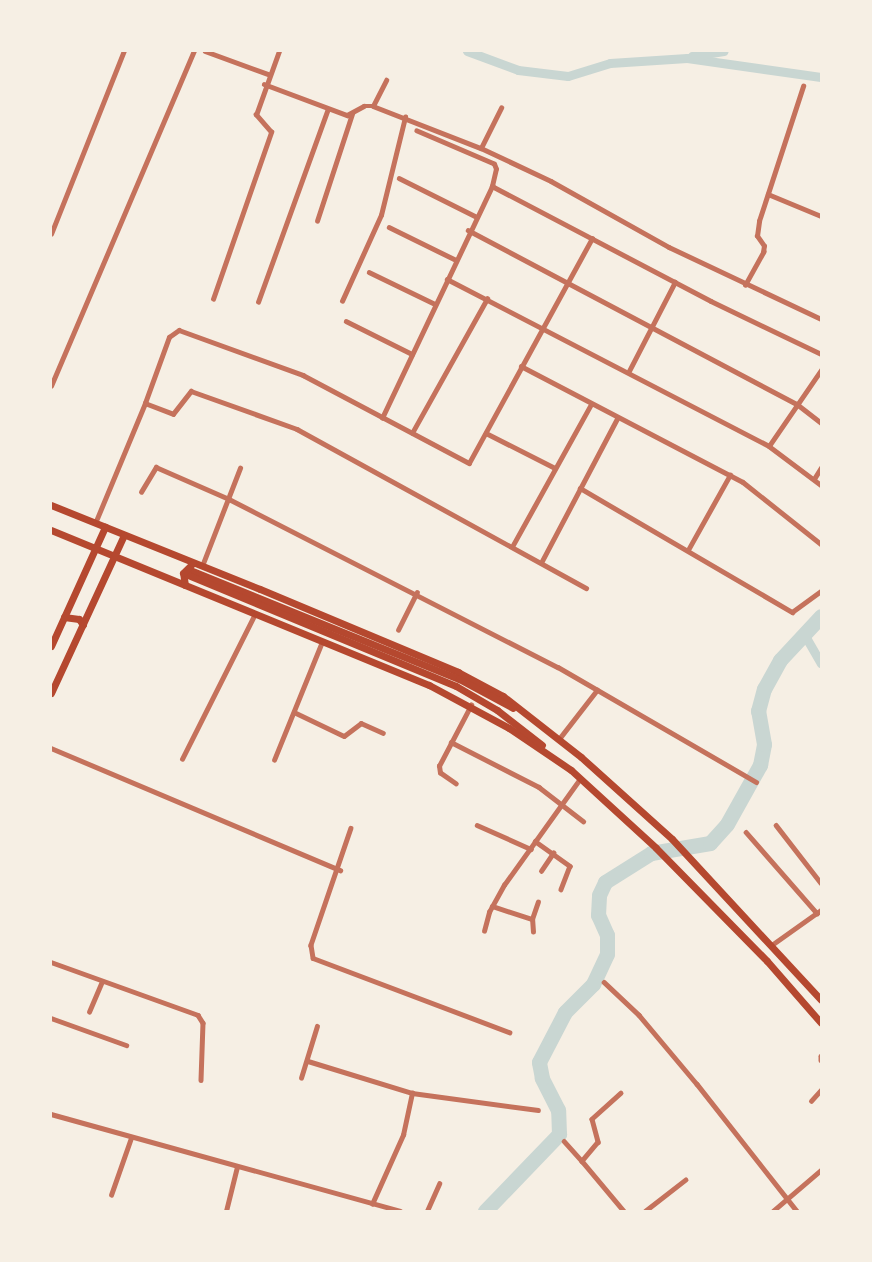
<!DOCTYPE html>
<style>
body{margin:0}
#map{position:relative;width:872px;height:1262px;overflow:hidden;background:#f6efe4;font-family:"Nunito Sans",sans-serif}
div>[style]{position:absolute}
.canal>*{height:9px;margin:-4.5px;padding:0 4.5px;transform-origin:4.5px;border-radius:4.5px;background:#c9d6d2}
.river>*{height:15px;margin:-7.5px;padding:0 7.5px;transform-origin:7.5px;border-radius:7.5px;background:#c9d6d2}
.minor>*{height:4.5px;margin:-2.25px;padding:0 2.25px;transform-origin:2.25px;border-radius:2.25px;background:#c5725c}
.secondary>*{height:7px;margin:-3.5px;padding:0 3.5px;transform-origin:3.5px;border-radius:3.5px;background:#b5482f}
span{translate:-50% -50%;white-space:nowrap;text-align:center;line-height:1.15;-webkit-text-stroke:4.5px #f6efe4;paint-order:stroke}
.frame{position:absolute;inset:0;border:52px solid #f6efe4;pointer-events:none}
</style>
<div id="map">
<div class="canal">
<div style="left:467px;top:51px;width:54px;rotate:20.4deg"></div>
<div style="left:518px;top:70px;width:50px;rotate:6.8deg"></div>
<div style="left:568px;top:76px;width:44px;rotate:-17.2deg"></div>
<div style="left:610px;top:63px;width:77px;rotate:-3.7deg"></div>
<div style="left:687px;top:58px;width:135px;rotate:8.1deg"></div>
<div style="left:692px;top:56px;width:32px;rotate:-9deg"></div>
<div style="left:804px;top:634px;width:34px;rotate:60deg"></div>
</div>
<div class="river">
<div style="left:485px;top:1211px;width:107px;rotate:-46.1deg"></div>
<div style="left:559px;top:1134px;width:24px;rotate:-92deg"></div>
<div style="left:558px;top:1110px;width:36px;rotate:-117deg"></div>
<div style="left:542px;top:1078px;width:16px;rotate:-101deg"></div>
<div style="left:539px;top:1062px;width:56px;rotate:-62.5deg"></div>
<div style="left:565px;top:1012px;width:40px;rotate:-45deg"></div>
<div style="left:593px;top:984px;width:33px;rotate:-65deg"></div>
<div style="left:607px;top:954px;width:19px;rotate:-90deg"></div>
<div style="left:607px;top:935px;width:22px;rotate:-114deg"></div>
<div style="left:598px;top:915px;width:20px;rotate:-87deg"></div>
<div style="left:599px;top:895px;width:14px;rotate:-65deg"></div>
<div style="left:605px;top:882px;width:54px;rotate:-32.2deg"></div>
<div style="left:651px;top:853px;width:60px;rotate:-9.6deg"></div>
<div style="left:710px;top:843px;width:25px;rotate:-48deg"></div>
<div style="left:727px;top:824px;width:68px;rotate:-60.8deg"></div>
<div style="left:760px;top:765px;width:21px;rotate:-79deg"></div>
<div style="left:764px;top:744px;width:34px;rotate:-100deg"></div>
<div style="left:758px;top:711px;width:23px;rotate:-75deg"></div>
<div style="left:764px;top:689px;width:33px;rotate:-61deg"></div>
<div style="left:780px;top:660px;width:60px;rotate:-47deg"></div>
</div>
<div class="minor">
<div style="left:205px;top:51px;width:67px;rotate:20.1deg"></div>
<div style="left:264px;top:84px;width:89px;rotate:20.5deg"></div>
<div style="left:347px;top:115px;width:19px;rotate:-28deg"></div>
<div style="left:364px;top:106px;width:9px"></div>
<div style="left:373px;top:106px;width:116px;rotate:21.3deg"></div>
<div style="left:481px;top:148px;width:77px;rotate:25.2deg"></div>
<div style="left:551px;top:181px;width:135px;rotate:29.2deg"></div>
<div style="left:669px;top:247px;width:168px;rotate:25.3deg"></div>
<div style="left:373px;top:106px;width:29px;rotate:-63deg"></div>
<div style="left:481px;top:148px;width:45px;rotate:-63.4deg"></div>
<div style="left:399px;top:178px;width:85px;rotate:26.6deg"></div>
<div style="left:492px;top:186px;width:247px;rotate:27.7deg"></div>
<div style="left:711px;top:301px;width:122px;rotate:25.7deg"></div>
<div style="left:768px;top:194px;width:57px;rotate:22.5deg"></div>
<div style="left:317px;top:221px;width:113px;rotate:-71.9deg"></div>
<div style="left:389px;top:227px;width:75px;rotate:26.2deg"></div>
<div style="left:468px;top:230px;width:372px;rotate:27.9deg"></div>
<div style="left:797px;top:404px;width:31px;rotate:38deg"></div>
<div style="left:51px;top:234px;width:197px;rotate:-68.3deg"></div>
<div style="left:369px;top:272px;width:73px;rotate:25.9deg"></div>
<div style="left:447px;top:279px;width:363px;rotate:27.4deg"></div>
<div style="left:769px;top:446px;width:65px;rotate:36.9deg"></div>
<div style="left:745px;top:285px;width:38px;rotate:-61deg"></div>
<div style="left:763px;top:252px;width:6px;rotate:-81deg"></div>
<div style="left:764px;top:246px;width:12px;rotate:-125deg"></div>
<div style="left:757px;top:236px;width:15px;rotate:-82deg"></div>
<div style="left:759px;top:221px;width:142px;rotate:-71.9deg"></div>
<div style="left:213px;top:299px;width:177px;rotate:-70.8deg"></div>
<div style="left:271px;top:132px;width:23px;rotate:-131deg"></div>
<div style="left:256px;top:115px;width:68px;rotate:-70.2deg"></div>
<div style="left:342px;top:301px;width:94px;rotate:-65.6deg"></div>
<div style="left:381px;top:215px;width:101px;rotate:-76.2deg"></div>
<div style="left:258px;top:302px;width:205px;rotate:-70.1deg"></div>
<div style="left:346px;top:321px;width:74px;rotate:26.6deg"></div>
<div style="left:521px;top:366px;width:250px;rotate:27.6deg"></div>
<div style="left:743px;top:482px;width:100px;rotate:38.5deg"></div>
<div style="left:629px;top:371px;width:100px;rotate:-62.7deg"></div>
<div style="left:51px;top:386px;width:364px;rotate:-66.9deg"></div>
<div style="left:145px;top:403px;width:70px;rotate:-70deg"></div>
<div style="left:169px;top:337px;width:12px;rotate:-35deg"></div>
<div style="left:179px;top:330px;width:132px;rotate:19.9deg"></div>
<div style="left:303px;top:375px;width:188px;rotate:27.9deg"></div>
<div style="left:469px;top:463px;width:256px;rotate:-61.3deg"></div>
<div style="left:382px;top:418px;width:257px;rotate:-64.6deg"></div>
<div style="left:492px;top:186px;width:17px;rotate:-77deg"></div>
<div style="left:496px;top:169px;width:5px;rotate:-112deg"></div>
<div style="left:494px;top:164px;width:84px;rotate:-156.8deg"></div>
<div style="left:412px;top:433px;width:154px;rotate:-60.8deg"></div>
<div style="left:486px;top:433px;width:77px;rotate:26.9deg"></div>
<div style="left:769px;top:446px;width:92px;rotate:-55.6deg"></div>
<div style="left:814px;top:479px;width:13px;rotate:-58deg"></div>
<div style="left:580px;top:488px;width:246px;rotate:30.3deg"></div>
<div style="left:792px;top:612px;width:36px;rotate:-36deg"></div>
<div style="left:141px;top:492px;width:29px;rotate:-59deg"></div>
<div style="left:156px;top:467px;width:80px;rotate:23.7deg"></div>
<div style="left:229px;top:499px;width:369px;rotate:27.1deg"></div>
<div style="left:558px;top:667px;width:229px;rotate:30.1deg"></div>
<div style="left:96px;top:521px;width:128px;rotate:-67.4deg"></div>
<div style="left:145px;top:403px;width:30px;rotate:21deg"></div>
<div style="left:173px;top:414px;width:29px;rotate:-52deg"></div>
<div style="left:191px;top:391px;width:113px;rotate:19.7deg"></div>
<div style="left:297px;top:429px;width:330px;rotate:28.8deg"></div>
<div style="left:513px;top:545px;width:159px;rotate:-61deg"></div>
<div style="left:688px;top:550px;width:86px;rotate:-60.8deg"></div>
<div style="left:542px;top:561px;width:161px;rotate:-62.2deg"></div>
<div style="left:202px;top:566px;width:105px;rotate:-68.8deg"></div>
<div style="left:398px;top:630px;width:42px;rotate:-63.4deg"></div>
<div style="left:294px;top:712px;width:55px;rotate:25.6deg"></div>
<div style="left:344px;top:736px;width:21px;rotate:-37deg"></div>
<div style="left:361px;top:723px;width:24px;rotate:24deg"></div>
<div style="left:559px;top:739px;width:62px;rotate:-52.2deg"></div>
<div style="left:451px;top:742px;width:99px;rotate:27.1deg"></div>
<div style="left:539px;top:787px;width:56px;rotate:37.7deg"></div>
<div style="left:51px;top:748px;width:314px;rotate:22.9deg"></div>
<div style="left:182px;top:759px;width:162px;rotate:-63.3deg"></div>
<div style="left:274px;top:760px;width:127px;rotate:-67.9deg"></div>
<div style="left:456px;top:784px;width:19px;rotate:-145deg"></div>
<div style="left:440px;top:773px;width:7px;rotate:-98deg"></div>
<div style="left:439px;top:766px;width:69px;rotate:-62.3deg"></div>
<div style="left:477px;top:825px;width:59px;rotate:24deg"></div>
<div style="left:776px;top:825px;width:73px;rotate:52.2deg"></div>
<div style="left:351px;top:828px;width:124px;rotate:108.9deg"></div>
<div style="left:311px;top:945px;width:13px;rotate:81deg"></div>
<div style="left:313px;top:958px;width:210px;rotate:20.7deg"></div>
<div style="left:746px;top:832px;width:108px;rotate:48.8deg"></div>
<div style="left:535px;top:841px;width:43px;rotate:35.5deg"></div>
<div style="left:570px;top:866px;width:25px;rotate:111deg"></div>
<div style="left:541px;top:871px;width:22px;rotate:-56deg"></div>
<div style="left:492px;top:906px;width:42px;rotate:18deg"></div>
<div style="left:484px;top:931px;width:20px;rotate:-75deg"></div>
<div style="left:489px;top:912px;width:31px;rotate:-61deg"></div>
<div style="left:504px;top:885px;width:130px;rotate:-54.4deg"></div>
<div style="left:533px;top:932px;width:13px;rotate:-94deg"></div>
<div style="left:532px;top:919px;width:18px;rotate:-71deg"></div>
<div style="left:773px;top:944px;width:59px;rotate:-35.3deg"></div>
<div style="left:51px;top:962px;width:156px;rotate:19.8deg"></div>
<div style="left:198px;top:1015px;width:9px;rotate:58deg"></div>
<div style="left:203px;top:1023px;width:57px;rotate:92deg"></div>
<div style="left:604px;top:982px;width:48px;rotate:43.3deg"></div>
<div style="left:639px;top:1015px;width:90px;rotate:50deg"></div>
<div style="left:697px;top:1084px;width:162px;rotate:51.8deg"></div>
<div style="left:89px;top:1012px;width:33px;rotate:-67deg"></div>
<div style="left:51px;top:1018px;width:80px;rotate:19.8deg"></div>
<div style="left:821px;top:1056px;width:4px;rotate:90deg"></div>
<div style="left:308px;top:1061px;width:109px;rotate:17.1deg"></div>
<div style="left:412px;top:1093px;width:127px;rotate:7.7deg"></div>
<div style="left:301px;top:1078px;width:54px;rotate:-72.9deg"></div>
<div style="left:621px;top:1093px;width:39px;rotate:138deg"></div>
<div style="left:592px;top:1119px;width:24px;rotate:75deg"></div>
<div style="left:598px;top:1142px;width:25px;rotate:130deg"></div>
<div style="left:582px;top:1161px;width:65px;rotate:50deg"></div>
<div style="left:811px;top:1101px;width:15px;rotate:-48deg"></div>
<div style="left:51px;top:1114px;width:362px;rotate:15.5deg"></div>
<div style="left:564px;top:1141px;width:27px;rotate:48deg"></div>
<div style="left:111px;top:1195px;width:60px;rotate:-70.7deg"></div>
<div style="left:372px;top:1204px;width:76px;rotate:-65.8deg"></div>
<div style="left:403px;top:1135px;width:43px;rotate:-77.9deg"></div>
<div style="left:226px;top:1211px;width:45px;rotate:-76deg"></div>
<div style="left:427px;top:1211px;width:30px;rotate:-66deg"></div>
<div style="left:645px;top:1211px;width:51px;rotate:-37.8deg"></div>
<div style="left:773px;top:1211px;width:63px;rotate:-40.5deg"></div>
</div>
<div class="secondary">
<div style="left:51px;top:505px;width:225px;rotate:21.9deg"></div>
<div style="left:260px;top:589px;width:215px;rotate:22.7deg"></div>
<div style="left:458px;top:672px;width:51px;rotate:28.1deg"></div>
<div style="left:503px;top:696px;width:99px;rotate:38deg"></div>
<div style="left:581px;top:757px;width:122px;rotate:42deg"></div>
<div style="left:672px;top:839px;width:219px;rotate:47.2deg"></div>
<div style="left:51px;top:530px;width:409px;rotate:22.3deg"></div>
<div style="left:429px;top:685px;width:91px;rotate:28.3deg"></div>
<div style="left:509px;top:728px;width:75px;rotate:34.1deg"></div>
<div style="left:571px;top:770px;width:115px;rotate:42.5deg"></div>
<div style="left:656px;top:848px;width:158px;rotate:45.5deg"></div>
<div style="left:767px;top:961px;width:82px;rotate:48.9deg"></div>
<div style="left:190px;top:570px;width:290px;rotate:22.1deg"></div>
<div style="left:459px;top:679px;width:61px;rotate:28.2deg"></div>
<div style="left:188px;top:575px;width:290px;rotate:22.5deg"></div>
<div style="left:456px;top:686px;width:48px;rotate:30.3deg"></div>
<div style="left:497px;top:710px;width:57px;rotate:37.9deg"></div>
<div style="left:185px;top:585px;width:12px;rotate:-99deg"></div>
<div style="left:183px;top:573px;width:14px;rotate:-45deg"></div>
<div style="left:64px;top:617px;width:15px;rotate:8deg"></div>
<div style="left:79px;top:619px;width:7px;rotate:56deg"></div>
<div style="left:51px;top:646px;width:131px;rotate:-65.6deg"></div>
<div style="left:51px;top:693px;width:174px;rotate:-65.2deg"></div>
</div>
<div class="frame"></div>
</div>
